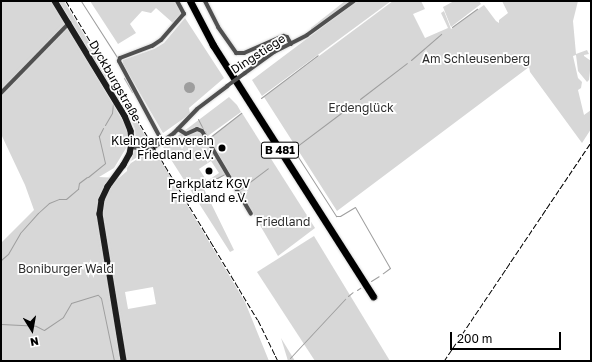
<!DOCTYPE html>
<meta charset="utf-8">
<style>
body{margin:0}
#map{position:relative;width:592px;height:362px;overflow:hidden;background:#fff;font-family:"Golos Text",sans-serif}
div>[style]{position:absolute}
.green>*{inset:0;background:#d7d7d7}
.water>*{inset:0;background:#9e9e9e}
.round{border-radius:50%}
.stream>*{height:1px;margin:-0.5px;padding:0 0.5px;transform-origin:0.5px;border-radius:0.5px;background:#9e9e9e}
.roads{filter:drop-shadow(0 0 1px #dbdbdb) drop-shadow(0 0 1px #dbdbdb)}
.street>*{height:4px;margin:-2px;padding:0 2px;transform-origin:2px;border-radius:2px;background:#505050}
.secondary>*{height:5.5px;margin:-2.75px;padding:0 2.75px;transform-origin:2.75px;border-radius:2.75px;background:#1d1d1d}
.highway>*{height:7px;margin:-3.5px;padding:0 3.5px;transform-origin:3.5px;border-radius:3.5px;background:#000}
.rail>*{height:1px;margin-top:-0.5px;transform-origin:0;background:repeating-linear-gradient(90deg,#000 0 6px,transparent 0 8px)}
.street-bridge>*{height:4px;margin:-2px;padding:0 2px;transform-origin:2px;border-radius:2px;background:#505050}
.dots>*{width:11px;height:11px;translate:-50% -50%;box-sizing:border-box;border:2px solid #fff;border-radius:50%}
span{translate:-50% -50%;white-space:nowrap;text-align:center;line-height:1.15;-webkit-text-stroke:3.5px #fff;paint-order:stroke}
.shield-label span{padding:1px 3px;background:#fff;border:1px solid;border-radius:3px;-webkit-text-stroke-width:0}
.shield-label{font-size:11px;color:#000;font-weight:700}
.street-label{font-size:12px;color:#000}
.park-label{font-size:12px;color:#2e2e2e}
.poi-label{font-size:12px;color:#000}
.right{translate:-100% -50%;text-align:right}
.frame{position:absolute;inset:0;border:2px solid #000;pointer-events:none}
.north{position:absolute;left:12px;top:310px;width:40px;height:40px;-webkit-text-stroke:3px #fff;paint-order:stroke;rotate:169deg;font-size:11px;font-weight:700;line-height:16px;text-align:center;color:#000}
.north::after{content:'';display:block;margin:auto;width:14px;height:18px;background:#000;clip-path:polygon(50% 0,100% 100%,50% 72%,0 100%)}
.scale{position:absolute;left:450px;top:332px;width:111px;height:18px;box-sizing:border-box;border:2px solid #000;border-top:0;padding-left:5px;font-size:12px;line-height:14px;white-space:nowrap;color:#000;-webkit-text-stroke:3px #fff;paint-order:stroke}
</style>
<div id="map">
<div class="green">
<div style="clip-path:polygon(evenodd,1px 1px,52px 1px,127px 128px,128px 145px,114px 168px,99px 177px,119px 178px,127px 171px,127px 168px,131px 163px,149px 152px,150px 157px,156px 153px,245px 302px,269px 361px,1px 361px,1px 243px,34px 210px,25px 185px,1px 134px,1px 1px,153px 287px,156px 304px,128px 309px,125px 292px,153px 287px)"></div>
<div style="clip-path:polygon(59px 1px,64px 1px,152px 147px,136px 145px,135px 129px,131px 120px)"></div>
<div style="clip-path:polygon(90px 1px,175px 1px,182px 13px,173px 23px,156px 8px,151px 13px,142px 11px,130px 24px,136px 33px,118px 44px)"></div>
<div style="clip-path:polygon(345px 1px,351px 1px,311px 31px,311px 28px)"></div>
<div style="clip-path:polygon(357px 1px,391px 1px,262px 96px,252px 80px)"></div>
<div style="clip-path:polygon(393px 1px,421px 1px,425px 9px,413px 14px,425px 38px,448px 28px,441px 13px,444px 11px,451px 29px,484px 5px,496px 21px,499px 23px,499px 20px,508px 13px,502px 1px,578px 1px,573px 21px,576px 54px,587px 50px,589px 54px,584px 55px,584px 56px,591px 61px,589px 80px,587px 82px,578px 71px,576px 55px,573px 56px,578px 78px,582px 82px,581px 88px,578px 90px,584px 115px,591px 110px,591px 129px,582px 143px,530px 72px,529px 67px,337px 211px,264px 97px)"></div>
<div style="clip-path:polygon(454px 1px,479px 1px,481px 4px,451px 27px,443px 7px)"></div>
<div style="clip-path:polygon(185px 18px,224px 78px,189px 108px,190px 114px,163px 133px,123px 64px,123px 60px,154px 49px,164px 43px)"></div>
<div style="clip-path:polygon(evenodd,229px 97px,237px 105px,241px 112px,205px 138px,225px 174px,204px 189px,234px 250px,230px 252px,163px 147px,229px 97px,211px 161px,219px 173px,207px 181px,199px 169px,211px 161px)"></div>
<div style="clip-path:polygon(242px 113px,315px 228px,278px 256px,209px 138px)"></div>
<div style="clip-path:polygon(135px 149px,147px 151px,131px 161px)"></div>
<div style="clip-path:polygon(314px 236px,390px 361px,315px 361px,257px 272px)"></div>
<div style="clip-path:polygon(281px 338px,295px 361px,288px 361px)"></div>
</div>
<div class="water">
<div class="round" style="left:183.5px;top:81.5px;width:11px;height:11px"></div>
</div>
<div class="stream">
<div style="left:81px;top:1px;width:67px;rotate:57.3deg"></div>
<div style="left:452px;top:27px;width:31px;rotate:-36deg"></div>
<div style="left:411px;top:60px;width:40px;rotate:-41deg"></div>
<div style="left:124px;top:78px;width:16px;rotate:60deg"></div>
<div style="left:261px;top:98px;width:71px;rotate:-37deg"></div>
<div style="left:360px;top:99px;width:59px;rotate:-37.5deg"></div>
<div style="left:345px;top:110px;width:65px;rotate:143.1deg"></div>
<div style="left:293px;top:149px;width:80px;rotate:57.3deg"></div>
<div style="left:336px;top:216px;width:4px"></div>
<div style="left:340px;top:216px;width:17px;rotate:-31deg"></div>
<div style="left:355px;top:207px;width:70px;rotate:60.2deg"></div>
<div style="left:390px;top:268px;width:9px;rotate:144deg"></div>
<div style="left:198px;top:119px;width:11px;rotate:63deg"></div>
<div style="left:105px;top:125px;width:14px;rotate:-60deg"></div>
<div style="left:112px;top:113px;width:9px;rotate:-84deg"></div>
<div style="left:205px;top:131px;width:8px;rotate:67deg"></div>
<div style="left:209px;top:138px;width:41px;rotate:-38deg"></div>
<div style="left:210px;top:140px;width:8px;rotate:60deg"></div>
<div style="left:88px;top:177px;width:22px;rotate:-39deg"></div>
<div style="left:105px;top:163px;width:28px;rotate:-103deg"></div>
<div style="left:99px;top:136px;width:9px;rotate:-63deg"></div>
<div style="left:204px;top:185px;width:24px;rotate:-28deg"></div>
<div style="left:239px;top:190px;width:36px;rotate:-37deg"></div>
<div style="left:1px;top:260px;width:9px;rotate:-41deg"></div>
<div style="left:8px;top:254px;width:24px;rotate:-60deg"></div>
<div style="left:20px;top:233px;width:27px;rotate:-48deg"></div>
<div style="left:38px;top:213px;width:15px;rotate:-42deg"></div>
<div style="left:49px;top:203px;width:11px;rotate:-22deg"></div>
<div style="left:59px;top:199px;width:7px"></div>
<div style="left:66px;top:199px;width:16px;rotate:-40deg"></div>
<div style="left:78px;top:189px;width:6px;rotate:-81deg"></div>
<div style="left:79px;top:183px;width:10px;rotate:-37deg"></div>
<div style="left:371px;top:281px;width:9px;rotate:-32deg"></div>
<div style="left:357px;top:290px;width:4px;rotate:-34deg"></div>
<div style="left:348px;top:296px;width:6px;rotate:-39deg"></div>
<div style="left:1px;top:324px;width:35px;rotate:3deg"></div>
<div style="left:36px;top:326px;width:9px;rotate:27deg"></div>
<div style="left:44px;top:330px;width:23px;rotate:-34deg"></div>
<div style="left:63px;top:317px;width:16px;rotate:-60deg"></div>
<div style="left:71px;top:303px;width:28px;rotate:-17deg"></div>
<div style="left:98px;top:295px;width:4px;rotate:45deg"></div>
<div style="left:101px;top:298px;width:64px;rotate:78.3deg"></div>
<div style="left:290px;top:358px;width:81px;rotate:-47deg"></div>
</div>
<div class="roads">
<div class="street">
<div style="left:205px;top:1px;width:29px;rotate:63deg"></div>
<div style="left:218px;top:27px;width:32px;rotate:55deg"></div>
<div style="left:236px;top:53px;width:8px"></div>
<div style="left:244px;top:53px;width:43px;rotate:-23.6deg"></div>
<div style="left:283px;top:36px;width:4px;rotate:14deg"></div>
<div style="left:287px;top:37px;width:8px;rotate:60deg"></div>
<div style="left:245px;top:73px;width:36px;rotate:-36deg"></div>
<div style="left:274px;top:52px;width:37px;rotate:-27deg"></div>
<div style="left:307px;top:35px;width:58px;rotate:-35.9deg"></div>
<div style="left:1px;top:93px;width:98px;rotate:-45.8deg"></div>
<div style="left:178px;top:129px;width:9px;rotate:32deg"></div>
<div style="left:186px;top:134px;width:12px;rotate:-24deg"></div>
<div style="left:197px;top:129px;width:5px;rotate:22deg"></div>
<div style="left:202px;top:131px;width:96px;rotate:59.4deg"></div>
<div style="left:162px;top:141px;width:91px;rotate:-118.3deg"></div>
<div style="left:119px;top:61px;width:3px;rotate:-72deg"></div>
<div style="left:120px;top:58px;width:34px;rotate:-21deg"></div>
<div style="left:152px;top:46px;width:11px;rotate:-34deg"></div>
<div style="left:161px;top:40px;width:35px;rotate:-49deg"></div>
<div style="left:184px;top:14px;width:15px;rotate:-118deg"></div>
<div style="left:131px;top:147px;width:18px;rotate:9deg"></div>
<div style="left:149px;top:150px;width:3px;rotate:-18deg"></div>
<div style="left:152px;top:149px;width:27px;rotate:-36deg"></div>
<div style="left:174px;top:133px;width:33px;rotate:-46deg"></div>
<div style="left:197px;top:109px;width:38px;rotate:-37deg"></div>
</div>
<div class="secondary">
<div style="left:55px;top:1px;width:135px;rotate:58.7deg"></div>
<div style="left:125px;top:116px;width:16px;rotate:68deg"></div>
<div style="left:131px;top:131px;width:12px;rotate:85deg"></div>
<div style="left:132px;top:143px;width:11px;rotate:100deg"></div>
<div style="left:130px;top:154px;width:13px;rotate:119deg"></div>
<div style="left:124px;top:165px;width:27px;rotate:126deg"></div>
<div style="left:108px;top:187px;width:14px;rotate:115deg"></div>
<div style="left:102px;top:200px;width:14px;rotate:98deg"></div>
<div style="left:100px;top:214px;width:149px;rotate:80.7deg"></div>
</div>
<div class="highway">
<div style="left:190px;top:1px;width:50px;rotate:62.4deg"></div>
<div style="left:213px;top:45px;width:298px;rotate:57.5deg"></div>
</div>
</div>
<div class="rail">
<div style="left:66px;top:1px;width:372px;rotate:59deg"></div>
<div style="left:258px;top:320px;width:46px;rotate:64deg"></div>
<div style="left:444px;top:361px;width:264px;rotate:-56.1deg"></div>
</div>
<div class="street-bridge">
<div style="left:227px;top:86px;width:22px;rotate:-36deg"></div>
</div>
<div class="dots">
<div style="left:222px;top:148px;background:#000"></div>
<div style="left:209px;top:171px;background:#000"></div>
</div>
<div class="shield-label">
<span style="left:280px;top:150px">B 481</span>
</div>
<div class="street-label">
<span style="left:258px;top:54px;rotate:-33deg">Dingstiege</span>
<span style="left:115px;top:81px;rotate:60deg">Dyckburgstraße</span>
</div>
<div class="park-label">
<span style="left:476px;top:59px">Am Schleusenberg</span>
<span style="left:361px;top:108px">Erdenglück</span>
<span style="left:283px;top:222px">Friedland</span>
<span style="left:66px;top:269px">Boniburger Wald</span>
</div>
<div class="poi-label">
<span class="right" style="left:214px;top:148px">Kleingartenverein<br>Friedland e.V.</span>
<span style="left:209px;top:191px">Parkplatz KGV<br>Friedland e.V.</span>
</div>
<div class="frame"></div>
<div class="north">N</div>
<div class="scale">200 m</div>
</div>
